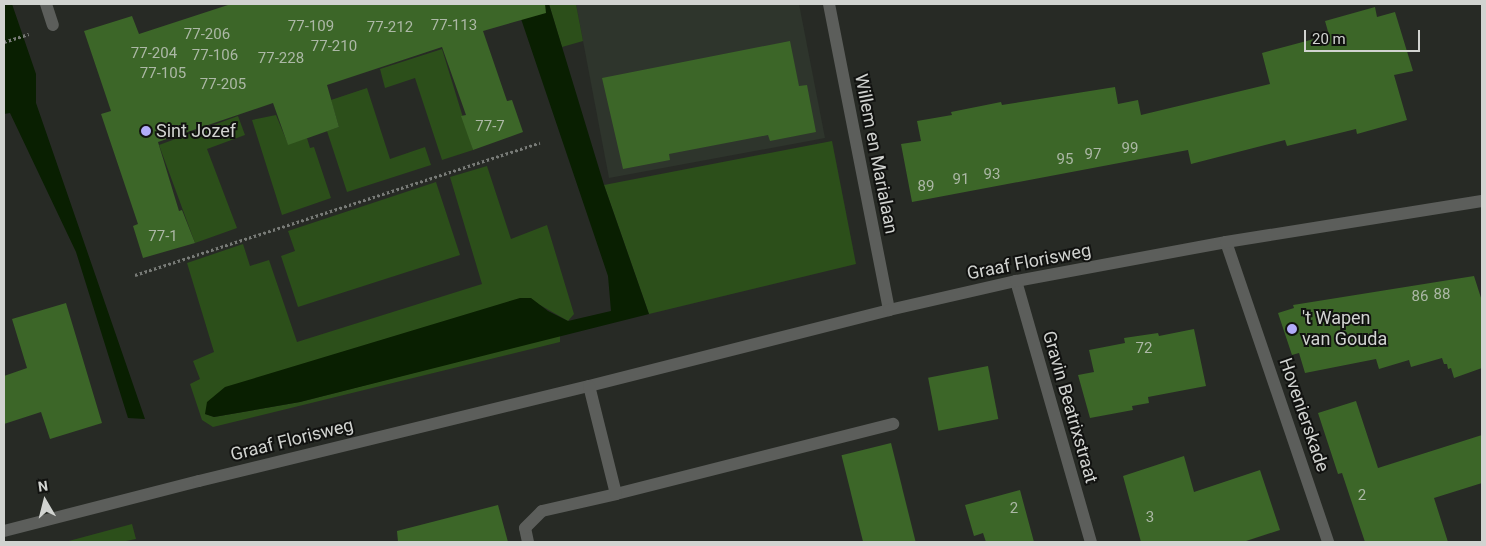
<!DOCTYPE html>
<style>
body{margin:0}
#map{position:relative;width:1486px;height:546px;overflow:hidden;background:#272a25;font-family:Roboto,sans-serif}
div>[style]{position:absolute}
.built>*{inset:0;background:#2e352c}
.green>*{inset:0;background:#2c4f1a}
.water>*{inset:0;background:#091f01}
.building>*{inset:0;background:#3c6628;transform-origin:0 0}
.path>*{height:3px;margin-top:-1.5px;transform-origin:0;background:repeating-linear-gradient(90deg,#777a76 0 2.5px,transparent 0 5px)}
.minor>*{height:12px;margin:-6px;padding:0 6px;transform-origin:6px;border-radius:6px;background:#5c5e5b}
.dots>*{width:14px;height:14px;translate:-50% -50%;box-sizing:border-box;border:2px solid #111210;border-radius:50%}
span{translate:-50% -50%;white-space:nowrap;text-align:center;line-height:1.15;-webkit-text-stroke:4px #111210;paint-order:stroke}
.number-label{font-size:15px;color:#acb8a6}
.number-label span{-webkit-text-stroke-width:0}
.poi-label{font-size:18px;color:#d1d3d0}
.left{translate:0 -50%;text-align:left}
.street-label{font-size:18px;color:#d1d3d0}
.frame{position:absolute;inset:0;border:5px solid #d1d3d0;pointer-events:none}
.north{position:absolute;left:20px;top:476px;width:50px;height:50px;-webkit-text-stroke:4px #111210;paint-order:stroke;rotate:352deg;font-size:14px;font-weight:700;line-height:20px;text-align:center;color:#d1d3d0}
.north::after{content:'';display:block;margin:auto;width:18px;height:22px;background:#d1d3d0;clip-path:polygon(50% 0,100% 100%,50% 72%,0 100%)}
.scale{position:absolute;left:1304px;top:30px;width:116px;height:22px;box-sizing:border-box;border:2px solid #d1d3d0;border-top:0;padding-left:6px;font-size:15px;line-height:18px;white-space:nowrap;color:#d1d3d0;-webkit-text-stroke:4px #111210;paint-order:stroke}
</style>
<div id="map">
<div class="built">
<div style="clip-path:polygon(576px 4px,799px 4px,825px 138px,609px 178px)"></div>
</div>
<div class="green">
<div style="clip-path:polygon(549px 4px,576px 4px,583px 41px,562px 47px)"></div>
<div style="clip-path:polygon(442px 49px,473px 150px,442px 160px,415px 78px,385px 88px,380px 69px)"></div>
<div style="clip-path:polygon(367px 88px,390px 159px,425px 147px,431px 165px,347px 192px,327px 131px,339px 127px,331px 100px)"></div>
<div style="clip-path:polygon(276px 115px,288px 144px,307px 138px,310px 148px,314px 147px,331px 198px,282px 215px,252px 120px)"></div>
<div style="clip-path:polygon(238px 116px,245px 135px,207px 149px,237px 228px,195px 243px,159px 145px)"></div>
<div style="clip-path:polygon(832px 141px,856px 264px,649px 314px,604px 185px)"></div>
<div style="clip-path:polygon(487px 166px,511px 239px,547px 225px,574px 314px,568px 321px,540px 305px,205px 414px,214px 417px,300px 402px,560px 335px,560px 342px,213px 427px,202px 420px,190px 384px,200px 379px,193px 361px,214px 352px,187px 263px,243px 244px,250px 266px,269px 260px,297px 342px,482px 284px,450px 177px)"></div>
<div style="clip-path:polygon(436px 182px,460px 255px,298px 307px,281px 256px,295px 251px,288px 231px)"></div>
<div style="clip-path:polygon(132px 524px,136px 539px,121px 542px,65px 542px)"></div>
</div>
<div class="water">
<div style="clip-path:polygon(4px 4px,12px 4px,36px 74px,36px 103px,145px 419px,128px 418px,76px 252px,10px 113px,4px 114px)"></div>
<div style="clip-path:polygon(516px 4px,549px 4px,604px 185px,649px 314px,300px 402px,214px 417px,205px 414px,207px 402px,225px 387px,520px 298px,531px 298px,548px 311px,568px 321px,611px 311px,608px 276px)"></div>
</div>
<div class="building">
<div style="clip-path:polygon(231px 4px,545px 4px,546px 13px,483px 31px,507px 101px,512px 100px,523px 132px,473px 150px,461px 116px,466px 115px,442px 47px,327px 85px,339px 127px,288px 145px,273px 103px,158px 142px,179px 211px,182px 210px,195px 243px,143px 258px,133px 226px,138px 224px,101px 114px,111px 111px,84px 31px,132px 16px,139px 34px)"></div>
<div style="clip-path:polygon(1375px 7px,1377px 17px,1395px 12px,1413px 71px,1394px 75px,1407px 120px,1357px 134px,1356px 129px,1287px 146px,1285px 140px,1191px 164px,1188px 150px,912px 202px,901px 144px,921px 141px,917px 121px,952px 115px,951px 112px,1001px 102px,1002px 105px,1115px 87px,1118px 104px,1138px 100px,1141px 115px,1270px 84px,1262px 53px,1329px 35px,1325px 21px)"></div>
<div style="clip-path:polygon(790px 41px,799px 86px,807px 85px,816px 132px,770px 141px,768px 135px,669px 154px,670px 160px,623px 169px,602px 78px)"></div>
<div style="clip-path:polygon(1474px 276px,1482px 301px,1482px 368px,1454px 378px,1451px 368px,1448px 369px,1447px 364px,1444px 364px,1442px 358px,1411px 367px,1409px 360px,1379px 369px,1376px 359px,1305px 373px,1299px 353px,1292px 355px,1278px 313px,1294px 308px,1293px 305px)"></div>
<div style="clip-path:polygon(66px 303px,102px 423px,50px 439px,41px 412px,4px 424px,4px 376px,27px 368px,12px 319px)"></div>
<div style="clip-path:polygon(1194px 329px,1206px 386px,1148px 397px,1149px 403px,1132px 406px,1133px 410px,1090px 418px,1078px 375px,1094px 372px,1089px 350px,1125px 343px,1124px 338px,1158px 333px,1159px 336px)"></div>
<div style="left:988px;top:366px;width:54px;height:61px;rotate:79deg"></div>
<div style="clip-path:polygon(1356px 401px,1378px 468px,1482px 435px,1482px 483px,1434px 498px,1448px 542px,1365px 542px,1342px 473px,1338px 474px,1318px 413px)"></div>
<div style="left:891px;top:443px;width:102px;height:51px;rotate:76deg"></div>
<div style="clip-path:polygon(1184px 456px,1194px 492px,1260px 470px,1280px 530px,1243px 542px,1141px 542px,1123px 476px)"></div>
<div style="clip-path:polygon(1020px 490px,1034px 542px,986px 542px,983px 533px,974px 536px,965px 505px)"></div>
<div style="clip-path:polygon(498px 505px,508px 542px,398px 542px,397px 531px)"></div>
</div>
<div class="path">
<div style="left:4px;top:42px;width:26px;rotate:-18deg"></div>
<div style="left:135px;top:275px;width:426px;rotate:-18.1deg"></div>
</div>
<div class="minor">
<div style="left:46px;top:4px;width:22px;rotate:72deg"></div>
<div style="left:829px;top:4px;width:312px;rotate:78.9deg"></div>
<div style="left:1226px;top:242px;width:317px;rotate:71.2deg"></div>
<div style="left:1016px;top:281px;width:272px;rotate:74deg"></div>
<div style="left:616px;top:494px;width:286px;rotate:-14.2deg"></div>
<div style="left:4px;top:531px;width:201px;rotate:-14.4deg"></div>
<div style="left:199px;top:481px;width:401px;rotate:-13.7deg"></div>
<div style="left:589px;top:386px;width:309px;rotate:-14.2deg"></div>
<div style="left:889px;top:310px;width:130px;rotate:-12.9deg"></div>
<div style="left:1016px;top:281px;width:214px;rotate:-10.5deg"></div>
<div style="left:1226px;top:242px;width:259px;rotate:-9.1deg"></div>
<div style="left:528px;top:542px;width:14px;rotate:-102deg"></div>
<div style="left:525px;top:528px;width:24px;rotate:-45deg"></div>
<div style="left:542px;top:511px;width:76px;rotate:-12.9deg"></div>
<div style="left:616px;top:494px;width:111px;rotate:-104deg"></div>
</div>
<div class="dots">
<div style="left:146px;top:131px;background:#b2adf9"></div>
<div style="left:1292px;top:329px;background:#b2adf9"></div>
</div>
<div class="number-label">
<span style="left:454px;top:26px">77-113</span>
<span style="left:311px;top:27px">77-109</span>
<span style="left:390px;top:28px">77-212</span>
<span style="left:207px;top:35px">77-206</span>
<span style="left:334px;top:47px">77-210</span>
<span style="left:154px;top:54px">77-204</span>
<span style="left:215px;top:56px">77-106</span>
<span style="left:281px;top:59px">77-228</span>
<span style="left:163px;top:74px">77-105</span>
<span style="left:223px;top:85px">77-205</span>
<span style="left:490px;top:127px">77-7</span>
<span style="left:1130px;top:149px">99</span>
<span style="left:1093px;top:155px">97</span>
<span style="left:1065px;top:160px">95</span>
<span style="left:992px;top:175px">93</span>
<span style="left:961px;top:180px">91</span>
<span style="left:926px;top:187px">89</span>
<span style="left:163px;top:237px">77-1</span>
<span style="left:1442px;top:295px">88</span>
<span style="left:1420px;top:297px">86</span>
<span style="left:1144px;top:349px">72</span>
<span style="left:1362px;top:496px">2</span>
<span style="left:1014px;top:509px">2</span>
<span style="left:1150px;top:518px">3</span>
</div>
<div class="poi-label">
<span class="left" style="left:156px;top:131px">Sint Jozef</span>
<span class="left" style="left:1302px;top:329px">'t Wapen<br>van Gouda</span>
</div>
<div class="street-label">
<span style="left:876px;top:154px;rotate:79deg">Willem en Marialaan</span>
<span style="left:1029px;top:262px;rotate:-11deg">Graaf Florisweg</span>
<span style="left:1070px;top:407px;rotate:74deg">Gravin Beatrixstraat</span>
<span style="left:1304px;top:415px;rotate:71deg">Hovenierskade</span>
<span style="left:292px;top:440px;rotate:-14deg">Graaf Florisweg</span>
</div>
<div class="frame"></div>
<div class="north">N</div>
<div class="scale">20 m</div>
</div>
